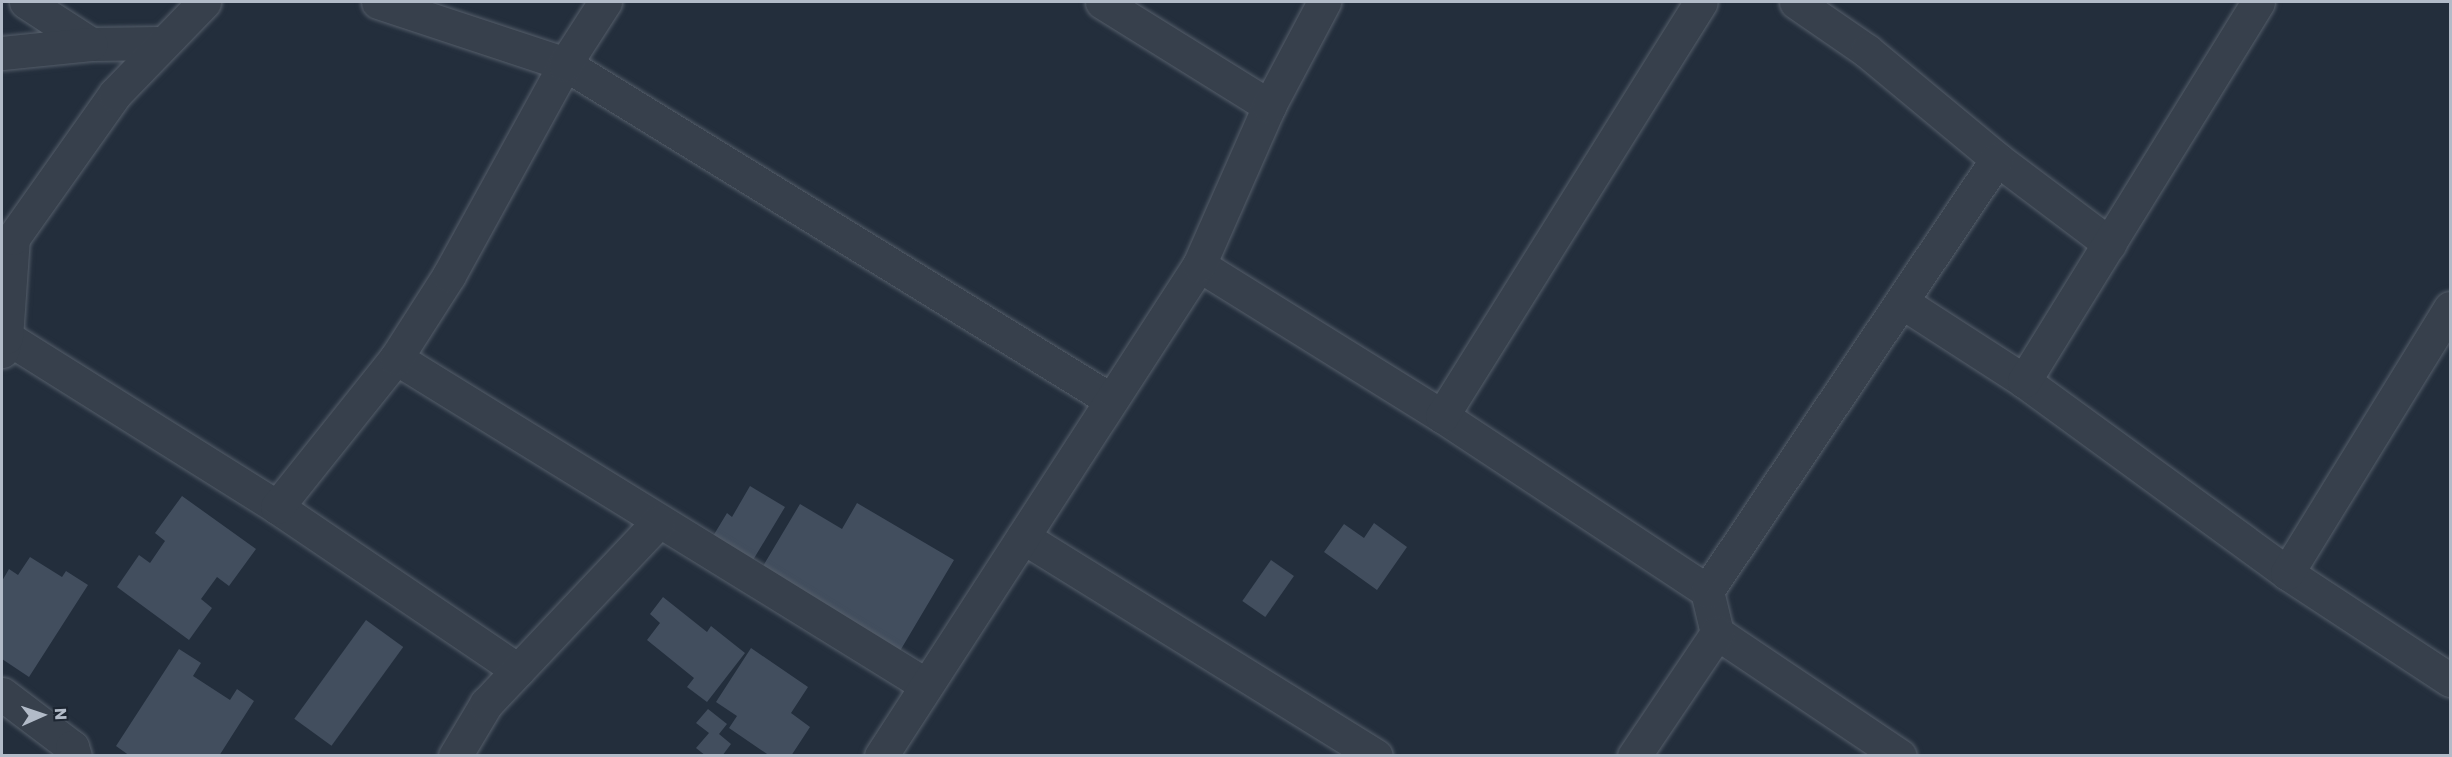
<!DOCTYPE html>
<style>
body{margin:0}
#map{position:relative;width:2452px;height:757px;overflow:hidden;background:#232e3c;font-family:Poppins,sans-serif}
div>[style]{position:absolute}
.building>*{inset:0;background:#424e5e;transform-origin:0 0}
.roads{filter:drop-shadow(0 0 2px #555e6a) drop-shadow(0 0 2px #555e6a)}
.minor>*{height:33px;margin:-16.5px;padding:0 16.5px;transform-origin:16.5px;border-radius:16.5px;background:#37404c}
span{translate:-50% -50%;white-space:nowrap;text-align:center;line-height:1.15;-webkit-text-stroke:4.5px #1c2531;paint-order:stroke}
.frame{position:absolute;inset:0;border:3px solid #b2bbc8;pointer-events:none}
.north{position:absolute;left:12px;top:685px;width:60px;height:60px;-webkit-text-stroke:4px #1c2531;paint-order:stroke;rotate:87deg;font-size:16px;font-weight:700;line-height:24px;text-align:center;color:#b2bbc8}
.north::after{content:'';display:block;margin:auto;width:21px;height:27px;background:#b2bbc8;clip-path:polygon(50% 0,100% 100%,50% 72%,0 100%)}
</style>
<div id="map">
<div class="building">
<div style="clip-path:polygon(750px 486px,785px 507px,747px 570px,707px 546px,727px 513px,732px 517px)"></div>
<div style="clip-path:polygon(182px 496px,256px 549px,229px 586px,217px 577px,201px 599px,212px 608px,189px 640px,117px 587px,139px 555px,150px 563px,165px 541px,155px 533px)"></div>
<div style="clip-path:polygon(857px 503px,954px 560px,894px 661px,750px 588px,800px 504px,842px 529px)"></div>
<div style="clip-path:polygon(1374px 523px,1407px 547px,1377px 590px,1324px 552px,1344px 524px,1364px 538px)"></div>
<div style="clip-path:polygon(30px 557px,62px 577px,66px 571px,88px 585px,29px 677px,2px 659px,2px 581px,9px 569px,18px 575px)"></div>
<div style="left:1271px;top:560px;width:28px;height:50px;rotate:35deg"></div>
<div style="clip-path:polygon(663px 597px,707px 632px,711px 626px,745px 653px,707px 702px,687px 687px,694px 678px,647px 640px,660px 623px,650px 614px)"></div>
<div style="left:366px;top:620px;width:46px;height:122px;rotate:36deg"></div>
<div style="clip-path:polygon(751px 648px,808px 687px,791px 713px,810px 727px,791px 756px,770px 756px,729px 728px,737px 716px,716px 702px)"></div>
<div style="clip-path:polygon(179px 649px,201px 663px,193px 676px,230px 700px,237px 689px,254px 701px,219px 756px,130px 756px,116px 746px)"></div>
<div style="clip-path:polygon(708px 709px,727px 724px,719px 734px,731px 744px,722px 756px,706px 756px,696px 748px,709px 733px,696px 723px)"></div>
</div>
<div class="roads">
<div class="minor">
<div style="left:26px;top:2px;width:77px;rotate:32.9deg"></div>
<div style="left:91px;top:44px;width:70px;rotate:-0.8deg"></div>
<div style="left:378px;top:2px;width:197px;rotate:18.3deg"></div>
<div style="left:565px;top:64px;width:641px;rotate:31.61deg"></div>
<div style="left:1102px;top:2px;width:197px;rotate:31.9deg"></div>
<div style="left:1796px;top:2px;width:86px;rotate:34.6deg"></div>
<div style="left:1867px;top:51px;width:169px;rotate:39.7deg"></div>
<div style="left:1997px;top:159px;width:141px;rotate:37deg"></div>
<div style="left:2px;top:53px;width:89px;rotate:-5.8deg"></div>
<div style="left:1199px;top:265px;width:286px;rotate:31.9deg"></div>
<div style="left:1442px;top:416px;width:318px;rotate:33.4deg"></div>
<div style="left:1707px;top:591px;width:43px;rotate:76.6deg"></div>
<div style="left:1717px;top:633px;width:220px;rotate:33.9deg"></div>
<div style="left:1902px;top:302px;width:145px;rotate:32.9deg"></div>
<div style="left:2024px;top:381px;width:326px;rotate:36.1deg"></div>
<div style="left:2287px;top:573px;width:195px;rotate:33.3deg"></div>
<div style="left:6px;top:337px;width:320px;rotate:32.1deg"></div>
<div style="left:277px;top:507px;width:291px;rotate:34.1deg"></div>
<div style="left:2px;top:351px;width:15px;rotate:-74deg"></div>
<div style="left:6px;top:337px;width:99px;rotate:-86deg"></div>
<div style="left:13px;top:238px;width:176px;rotate:-54.7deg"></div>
<div style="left:115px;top:94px;width:128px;rotate:-45.9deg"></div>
<div style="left:396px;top:358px;width:623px;rotate:31.67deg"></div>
<div style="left:2024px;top:381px;width:445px;rotate:-58.3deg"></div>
<div style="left:1442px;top:416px;width:488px;rotate:-58deg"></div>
<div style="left:277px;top:507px;width:191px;rotate:-51.4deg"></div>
<div style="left:396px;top:358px;width:98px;rotate:-57.4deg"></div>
<div style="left:449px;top:275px;width:241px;rotate:-61.2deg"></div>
<div style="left:565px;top:64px;width:74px;rotate:-57.2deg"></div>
<div style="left:1023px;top:537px;width:415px;rotate:31.8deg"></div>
<div style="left:2287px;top:573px;width:311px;rotate:-58.4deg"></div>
<div style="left:1707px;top:591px;width:520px;rotate:-56.13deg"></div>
<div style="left:2px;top:694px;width:88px;rotate:37.1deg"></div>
<div style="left:72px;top:747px;width:9px;rotate:72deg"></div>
<div style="left:455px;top:756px;width:61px;rotate:-59.2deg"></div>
<div style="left:486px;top:704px;width:250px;rotate:-46.6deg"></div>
<div style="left:881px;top:756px;width:585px;rotate:-57.07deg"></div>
<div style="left:1199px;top:265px;width:174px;rotate:-66.2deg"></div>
<div style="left:1269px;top:106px;width:118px;rotate:-62.1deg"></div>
<div style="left:1634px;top:756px;width:148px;rotate:-56deg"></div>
</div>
</div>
<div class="frame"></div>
<div class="north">N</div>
</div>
